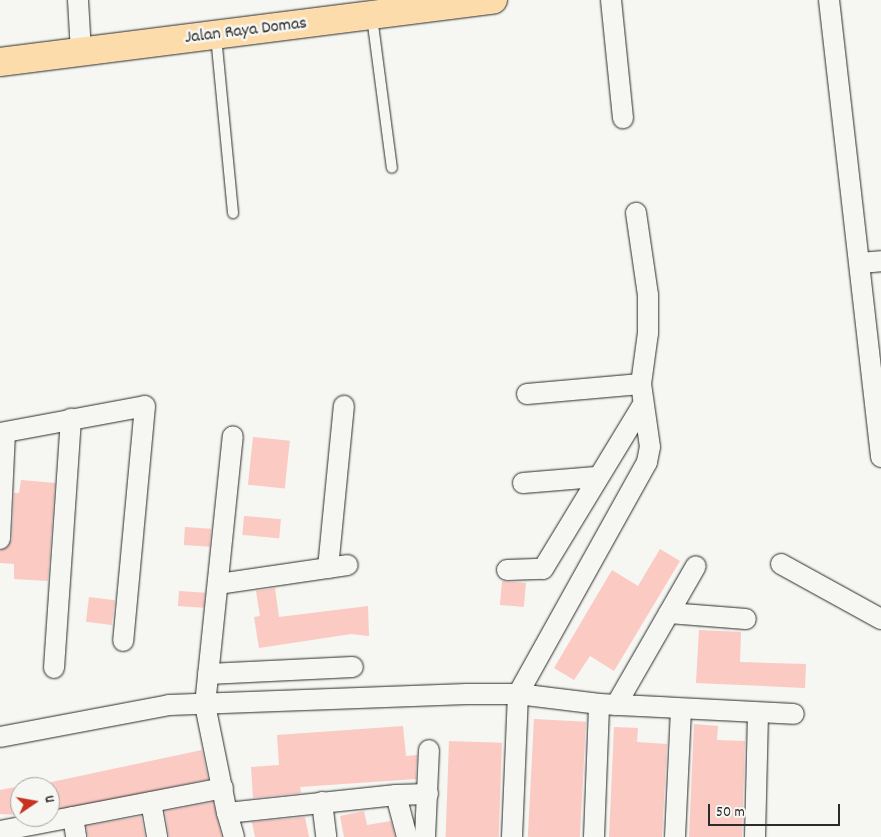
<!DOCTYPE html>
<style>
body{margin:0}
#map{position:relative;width:881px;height:837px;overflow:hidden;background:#f6f6f2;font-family:Dekko,sans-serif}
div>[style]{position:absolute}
.building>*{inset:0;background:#facac3;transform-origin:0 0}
.roads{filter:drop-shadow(0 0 1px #2b2b2b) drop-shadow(0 0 1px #2b2b2b)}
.lane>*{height:10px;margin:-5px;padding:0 5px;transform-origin:5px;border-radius:5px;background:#f6f6f2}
.street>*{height:20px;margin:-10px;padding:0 10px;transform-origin:10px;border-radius:10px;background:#f6f6f2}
.highway>*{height:28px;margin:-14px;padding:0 14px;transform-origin:14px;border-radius:14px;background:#fddcac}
span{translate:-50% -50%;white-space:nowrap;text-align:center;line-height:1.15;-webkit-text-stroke:5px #f6f6f2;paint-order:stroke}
.street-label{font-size:18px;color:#2b2b2b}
.north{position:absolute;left:10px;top:777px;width:50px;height:50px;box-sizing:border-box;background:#f6f6f2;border:1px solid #a5a5a2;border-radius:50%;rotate:78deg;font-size:14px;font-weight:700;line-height:20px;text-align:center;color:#2b2b2b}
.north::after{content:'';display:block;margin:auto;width:18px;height:22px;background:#c8321e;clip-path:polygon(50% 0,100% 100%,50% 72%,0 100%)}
.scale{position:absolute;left:708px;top:804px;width:132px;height:22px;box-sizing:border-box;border:2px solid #2b2b2b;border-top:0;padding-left:6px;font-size:15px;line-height:18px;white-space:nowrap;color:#2b2b2b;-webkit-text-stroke:4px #f6f6f2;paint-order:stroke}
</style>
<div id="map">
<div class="building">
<div style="left:253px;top:437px;width:37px;height:48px;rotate:6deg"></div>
<div style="clip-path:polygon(21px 480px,55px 483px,48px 581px,14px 579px,14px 564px,0 563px,0 551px,12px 540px,14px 493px,19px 493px)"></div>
<div style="left:244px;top:516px;width:37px;height:19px;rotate:5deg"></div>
<div style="left:185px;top:527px;width:26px;height:18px;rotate:4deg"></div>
<div style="clip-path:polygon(660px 549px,680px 561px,614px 671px,590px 656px,574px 680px,554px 668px,612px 570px,638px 586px)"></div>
<div style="left:502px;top:581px;width:24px;height:24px;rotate:5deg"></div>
<div style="clip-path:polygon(275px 588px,279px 617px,368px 606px,369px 636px,351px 634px,259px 648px,254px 617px,260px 616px,256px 591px)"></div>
<div style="left:179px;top:591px;width:26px;height:15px;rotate:4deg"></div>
<div style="left:89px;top:597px;width:26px;height:25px;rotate:7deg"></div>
<div style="clip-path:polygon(699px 630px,741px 632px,740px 662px,806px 664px,805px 688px,696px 683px)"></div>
<div style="left:534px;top:719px;width:52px;height:118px;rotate:3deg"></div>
<div style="clip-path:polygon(694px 724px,718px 726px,717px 740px,745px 741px,742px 837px,689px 837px)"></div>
<div style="clip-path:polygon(403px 726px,406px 756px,417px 755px,416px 779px,300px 787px,301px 793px,253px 798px,251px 767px,279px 765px,277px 735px)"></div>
<div style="clip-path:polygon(614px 727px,638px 728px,637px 742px,667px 744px,662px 837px,609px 837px)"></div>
<div style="left:449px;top:741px;width:53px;height:96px;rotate:2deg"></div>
<div style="left:202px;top:750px;width:30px;height:155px;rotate:78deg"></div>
<div style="clip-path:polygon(20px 786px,20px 815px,0 814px,0 790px)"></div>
<div style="clip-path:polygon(213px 802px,222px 837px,169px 837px,165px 811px)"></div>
<div style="clip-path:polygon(364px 811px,367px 825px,391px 821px,395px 837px,344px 837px,340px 816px)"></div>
<div style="clip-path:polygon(141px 816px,145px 837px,88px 837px,86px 826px)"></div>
<div style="clip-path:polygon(305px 817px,309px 837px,255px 837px,252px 822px)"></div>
</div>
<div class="roads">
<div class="lane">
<div style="left:372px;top:17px;width:152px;rotate:82.5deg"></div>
<div style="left:216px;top:36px;width:178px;rotate:84.5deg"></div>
</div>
<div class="street">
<div style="left:78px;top:0;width:52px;rotate:86.7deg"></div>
<div style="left:611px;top:0;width:119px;rotate:84.2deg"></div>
<div style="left:829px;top:0;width:460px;rotate:83.5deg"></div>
<div style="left:860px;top:263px;width:21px;rotate:-5deg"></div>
<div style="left:527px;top:394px;width:114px;rotate:-5deg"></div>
<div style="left:0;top:433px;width:147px;rotate:-10.5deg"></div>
<div style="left:145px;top:406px;width:236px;rotate:95.3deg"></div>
<div style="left:523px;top:483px;width:73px;rotate:-4.7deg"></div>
<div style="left:0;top:539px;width:106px;rotate:-87.3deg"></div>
<div style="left:781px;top:564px;width:114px;rotate:28.8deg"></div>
<div style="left:328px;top:568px;width:163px;rotate:-84.4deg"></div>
<div style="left:507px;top:570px;width:36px;rotate:-2deg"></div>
<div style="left:543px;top:569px;width:191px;rotate:-58.7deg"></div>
<div style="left:219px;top:584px;width:130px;rotate:-8.4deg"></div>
<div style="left:669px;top:613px;width:77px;rotate:4.5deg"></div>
<div style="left:54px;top:668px;width:250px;rotate:-86.1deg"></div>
<div style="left:208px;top:674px;width:145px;rotate:-2.8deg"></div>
<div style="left:616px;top:705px;width:160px;rotate:-60.1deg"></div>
<div style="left:0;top:737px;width:172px;rotate:-10.7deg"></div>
<div style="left:169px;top:705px;width:298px;rotate:-2.1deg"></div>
<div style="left:467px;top:694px;width:51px"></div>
<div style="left:518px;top:694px;width:82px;rotate:7deg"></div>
<div style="left:599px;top:704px;width:195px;rotate:2.9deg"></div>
<div style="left:151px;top:802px;width:36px;rotate:80deg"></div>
<div style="left:322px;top:802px;width:35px;rotate:83deg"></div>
<div style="left:227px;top:813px;width:110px;rotate:-101.5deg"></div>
<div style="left:205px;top:705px;width:270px;rotate:-84.1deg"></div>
<div style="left:73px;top:817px;width:20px;rotate:81deg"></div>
<div style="left:0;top:831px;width:227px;rotate:-10.9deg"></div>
<div style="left:234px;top:837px;width:25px;rotate:-106deg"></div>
<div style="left:227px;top:813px;width:170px;rotate:-6.1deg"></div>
<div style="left:407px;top:837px;width:43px;rotate:-104.7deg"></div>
<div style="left:396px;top:795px;width:32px;rotate:-2deg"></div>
<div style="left:425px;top:837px;width:87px;rotate:-87.4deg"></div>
<div style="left:512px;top:837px;width:143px;rotate:-87.6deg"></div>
<div style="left:518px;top:694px;width:265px;rotate:-60.9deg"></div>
<div style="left:647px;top:462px;width:15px;rotate:-79deg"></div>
<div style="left:650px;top:447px;width:64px;rotate:-98.1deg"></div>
<div style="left:641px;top:384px;width:51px;rotate:-82.2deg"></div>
<div style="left:648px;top:333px;width:38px;rotate:-90deg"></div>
<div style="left:648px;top:295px;width:83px;rotate:-98.3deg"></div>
<div style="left:594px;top:837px;width:133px;rotate:-87.8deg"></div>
<div style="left:675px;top:837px;width:128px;rotate:-87.3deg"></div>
<div style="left:755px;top:837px;width:122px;rotate:-88.6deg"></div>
</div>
<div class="highway">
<div style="left:0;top:62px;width:497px;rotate:-7.2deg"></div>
</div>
</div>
<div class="street-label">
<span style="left:246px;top:32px;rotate:-7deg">Jalan Raya Domas</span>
</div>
<div class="north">U</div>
<div class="scale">50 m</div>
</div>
